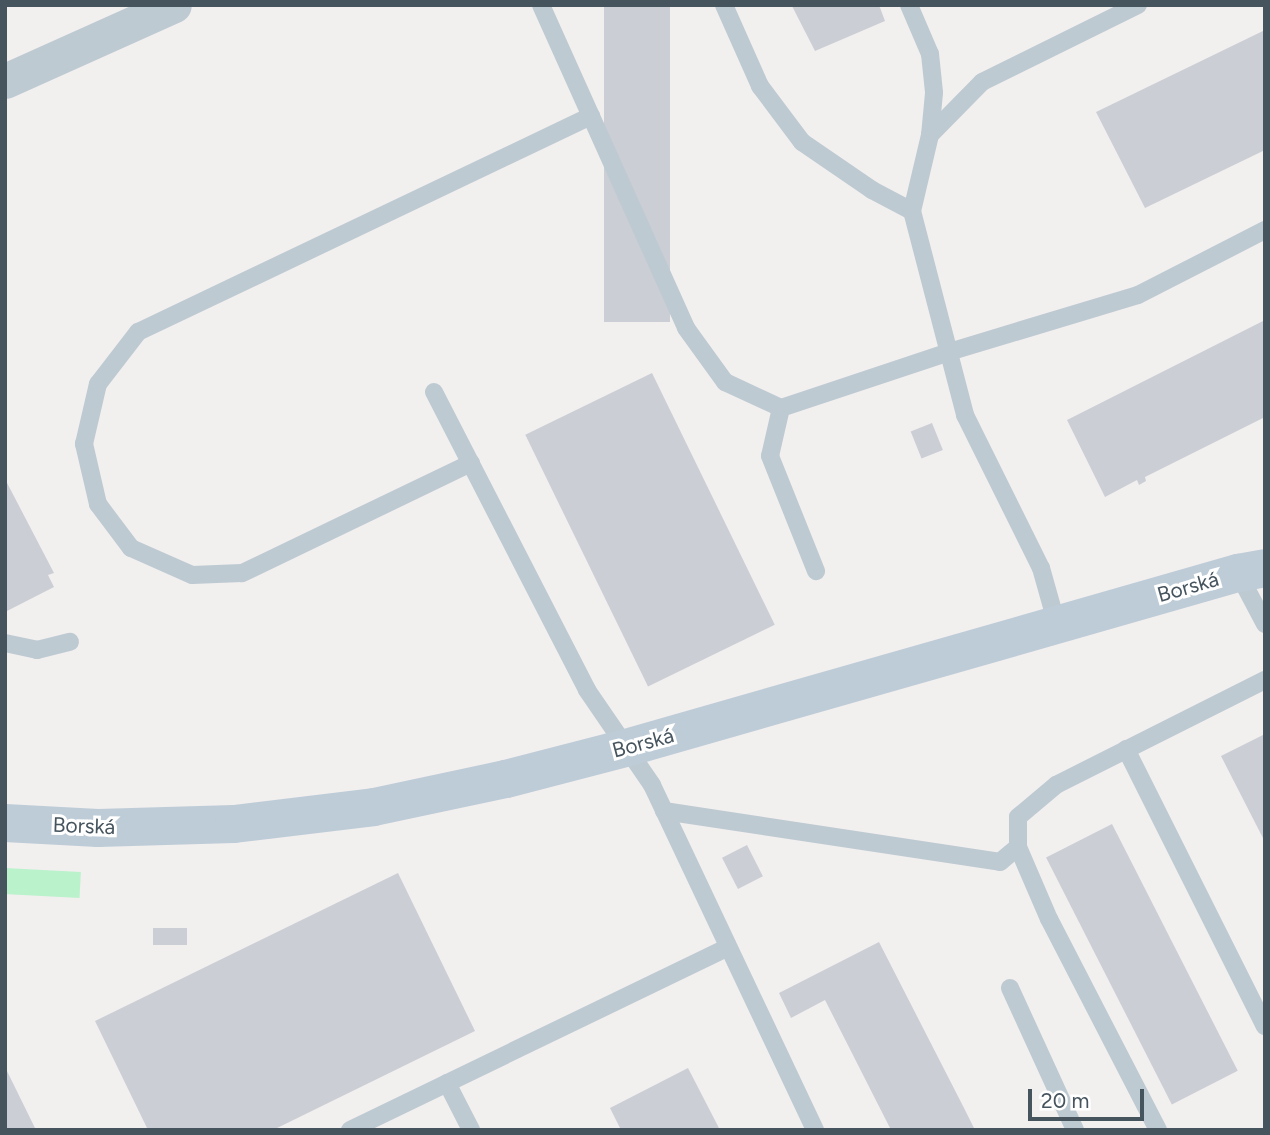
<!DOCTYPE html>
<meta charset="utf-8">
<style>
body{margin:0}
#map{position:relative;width:1270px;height:1135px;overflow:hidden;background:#f2efef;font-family:Figtree,sans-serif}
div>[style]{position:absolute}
.green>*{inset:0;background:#baf2cc;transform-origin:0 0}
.building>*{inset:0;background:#cbced4;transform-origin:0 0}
.lane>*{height:18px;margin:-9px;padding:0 9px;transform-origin:9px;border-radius:9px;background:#becad2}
.street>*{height:35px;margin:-17.5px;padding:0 17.5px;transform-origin:17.5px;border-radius:17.5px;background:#becad2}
.secondary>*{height:38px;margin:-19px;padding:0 19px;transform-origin:19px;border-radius:19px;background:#beccd7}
span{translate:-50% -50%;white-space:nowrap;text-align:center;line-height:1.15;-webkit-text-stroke:6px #fff;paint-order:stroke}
.street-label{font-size:21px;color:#46545e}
.frame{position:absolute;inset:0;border:7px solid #46545e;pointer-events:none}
.scale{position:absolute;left:1028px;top:1089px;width:116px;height:32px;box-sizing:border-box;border:4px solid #46545e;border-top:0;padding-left:9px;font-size:21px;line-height:24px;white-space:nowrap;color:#46545e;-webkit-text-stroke:5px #fff;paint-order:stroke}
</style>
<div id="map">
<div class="green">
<div style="left:5px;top:868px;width:76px;height:26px;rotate:3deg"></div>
</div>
<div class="building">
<div style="left:604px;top:5px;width:66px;height:317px"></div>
<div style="clip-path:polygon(879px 5px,885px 21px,815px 51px,792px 6px)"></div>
<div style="clip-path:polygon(1265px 30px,1265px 150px,1145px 208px,1096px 112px)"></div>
<div style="clip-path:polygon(1265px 320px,1265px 417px,1145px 477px,1146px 481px,1139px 485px,1137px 480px,1105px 497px,1067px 420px)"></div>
<div style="left:652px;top:373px;width:280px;height:141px;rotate:64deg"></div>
<div style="left:932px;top:423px;width:29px;height:23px;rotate:68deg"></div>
<div style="clip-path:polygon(5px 479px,54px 573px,48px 575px,54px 587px,5px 612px)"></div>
<div style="clip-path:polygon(1265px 734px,1265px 842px,1221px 756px)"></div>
<div style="left:1112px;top:824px;width:277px;height:74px;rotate:63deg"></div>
<div style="left:747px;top:845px;width:35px;height:28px;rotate:63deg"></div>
<div style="clip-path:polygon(398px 873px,475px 1031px,273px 1130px,148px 1130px,95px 1021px)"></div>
<div style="left:153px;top:928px;width:34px;height:17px"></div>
<div style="clip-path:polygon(879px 942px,964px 1108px,975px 1130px,891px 1130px,825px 1000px,791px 1018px,779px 993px)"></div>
<div style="clip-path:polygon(5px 1067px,36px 1130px,5px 1130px)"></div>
<div style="clip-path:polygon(688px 1068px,720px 1130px,621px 1130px,610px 1108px)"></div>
</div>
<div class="lane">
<div style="left:541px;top:5px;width:354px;rotate:65.8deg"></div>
<div style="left:686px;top:328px;width:67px;rotate:54.2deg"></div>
<div style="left:725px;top:382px;width:62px;rotate:24.9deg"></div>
<div style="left:781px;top:408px;width:177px;rotate:-18.4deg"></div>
<div style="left:949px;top:352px;width:197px;rotate:-16.8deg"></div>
<div style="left:1138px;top:295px;width:143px;rotate:-27.1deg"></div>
<div style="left:724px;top:5px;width:89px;rotate:66deg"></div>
<div style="left:760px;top:86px;width:70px;rotate:53.1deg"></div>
<div style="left:802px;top:142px;width:85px;rotate:34.4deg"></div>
<div style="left:872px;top:190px;width:45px;rotate:27.7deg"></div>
<div style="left:909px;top:5px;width:53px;rotate:66.8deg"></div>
<div style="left:930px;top:54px;width:39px;rotate:84deg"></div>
<div style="left:934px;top:93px;width:42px;rotate:95.4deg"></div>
<div style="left:930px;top:135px;width:78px;rotate:103.3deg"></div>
<div style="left:912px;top:211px;width:211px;rotate:75.4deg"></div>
<div style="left:965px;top:415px;width:171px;rotate:63.6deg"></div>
<div style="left:1041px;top:568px;width:59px;rotate:74.3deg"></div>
<div style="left:930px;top:135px;width:74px;rotate:-45.5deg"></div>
<div style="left:982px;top:82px;width:174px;rotate:-26.3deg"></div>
<div style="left:434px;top:392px;width:335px;rotate:62.8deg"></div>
<div style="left:587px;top:690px;width:115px;rotate:55.6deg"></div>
<div style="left:652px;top:785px;width:382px;rotate:64.7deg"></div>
<div style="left:781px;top:408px;width:49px;rotate:102.9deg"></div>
<div style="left:770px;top:456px;width:124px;rotate:68.2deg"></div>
<div style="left:471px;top:463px;width:254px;rotate:154.3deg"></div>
<div style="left:242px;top:573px;width:50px;rotate:177.7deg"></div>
<div style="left:192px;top:575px;width:67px;rotate:-156.1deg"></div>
<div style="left:131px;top:548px;width:55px;rotate:-126.9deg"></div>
<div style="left:98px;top:504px;width:62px;rotate:-103.1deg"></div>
<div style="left:84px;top:444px;width:62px;rotate:-76.9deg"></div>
<div style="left:98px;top:384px;width:66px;rotate:-52.4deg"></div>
<div style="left:138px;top:332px;width:502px;rotate:-25.49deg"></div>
<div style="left:1238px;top:573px;width:58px;rotate:62.1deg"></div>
<div style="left:5px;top:643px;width:33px;rotate:12deg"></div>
<div style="left:37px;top:650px;width:34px;rotate:-14deg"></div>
<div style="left:1126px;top:749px;width:310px;rotate:63.4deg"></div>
<div style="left:664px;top:811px;width:340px;rotate:8.6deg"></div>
<div style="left:1000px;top:862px;width:23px;rotate:-40deg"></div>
<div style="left:1010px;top:988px;width:156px;rotate:65.4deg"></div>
<div style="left:447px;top:1083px;width:53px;rotate:62.9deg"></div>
<div style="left:350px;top:1130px;width:419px;rotate:-25.8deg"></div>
<div style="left:1158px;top:1130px;width:237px;rotate:-117.3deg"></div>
<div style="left:1049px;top:919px;width:78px;rotate:-113.3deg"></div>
<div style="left:1018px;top:847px;width:30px;rotate:-90deg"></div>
<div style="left:1018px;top:817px;width:50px;rotate:-40.1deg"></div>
<div style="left:1056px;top:785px;width:234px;rotate:-26.7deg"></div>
</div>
<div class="street">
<div style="left:5px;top:81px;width:185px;rotate:-24.2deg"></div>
</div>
<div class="secondary">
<div style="left:5px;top:823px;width:93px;rotate:3.1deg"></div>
<div style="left:98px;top:828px;width:136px;rotate:-1.7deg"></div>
<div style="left:234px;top:824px;width:141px;rotate:-6.9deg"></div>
<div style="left:374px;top:807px;width:135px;rotate:-12deg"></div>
<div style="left:506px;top:779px;width:124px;rotate:-14.5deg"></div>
<div style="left:626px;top:748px;width:637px;rotate:-15.96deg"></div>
<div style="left:1238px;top:573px;width:27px;rotate:-10deg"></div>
</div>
<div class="street-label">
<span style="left:1188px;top:587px;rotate:-16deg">Borská</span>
<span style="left:643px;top:743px;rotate:-15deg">Borská</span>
<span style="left:84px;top:826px;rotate:2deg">Borská</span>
</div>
<div class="frame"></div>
<div class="scale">20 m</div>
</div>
